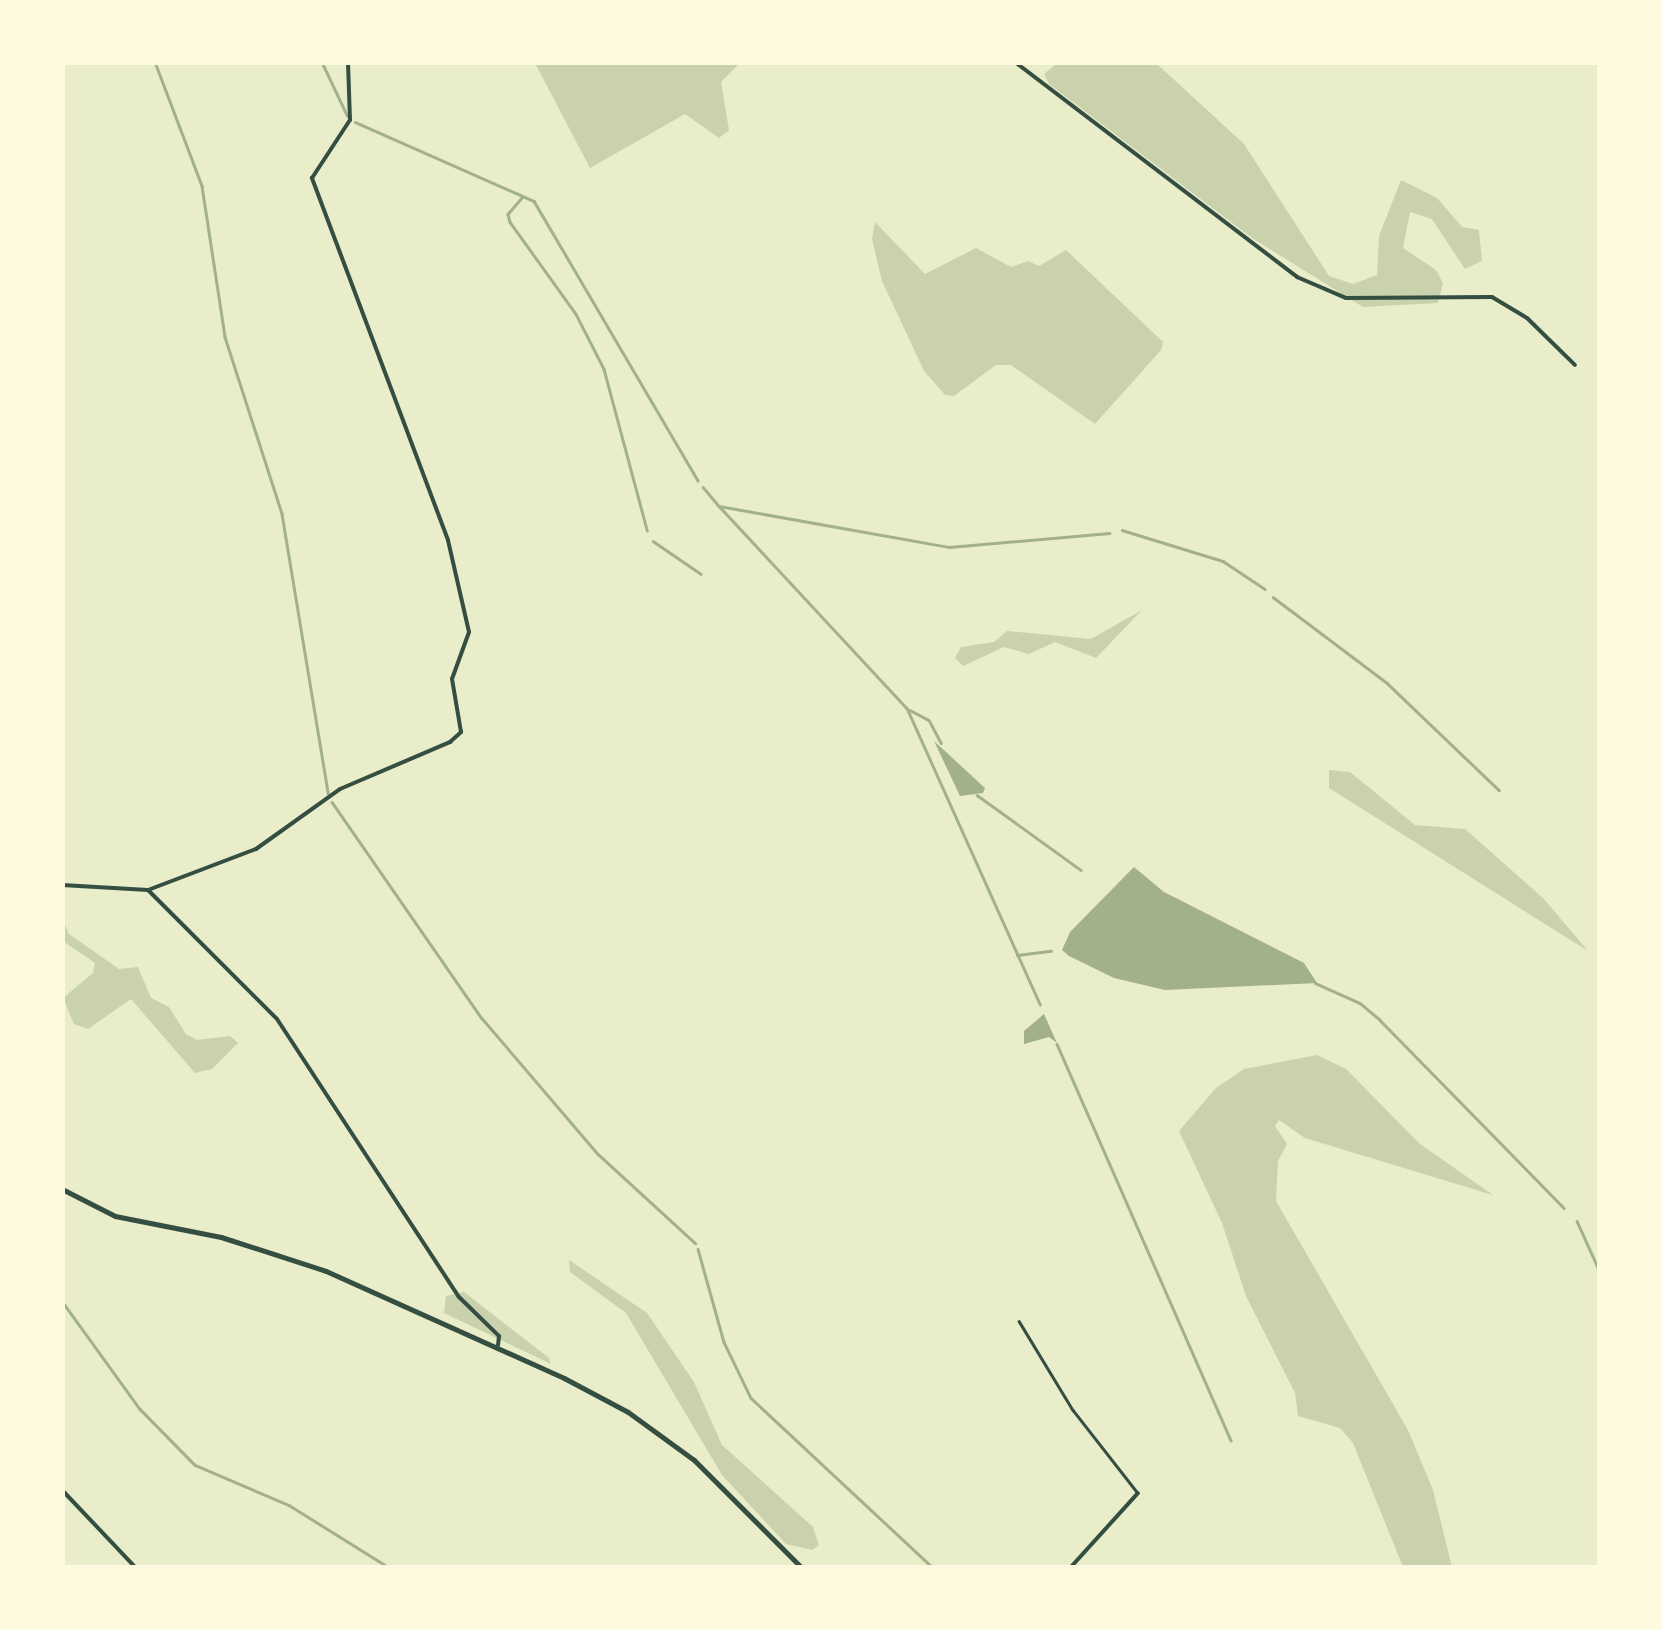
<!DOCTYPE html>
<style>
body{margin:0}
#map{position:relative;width:1662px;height:1630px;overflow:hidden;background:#e9edc9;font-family:Figtree,sans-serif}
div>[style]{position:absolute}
.green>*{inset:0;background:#cad2ad}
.water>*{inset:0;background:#a3b18a}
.stream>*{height:2.5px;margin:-1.25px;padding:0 1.25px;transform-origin:1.25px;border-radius:1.25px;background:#a3b18a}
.service>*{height:2.5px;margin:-1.25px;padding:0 1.25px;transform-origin:1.25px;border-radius:1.25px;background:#344e41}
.minor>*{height:4px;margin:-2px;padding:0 2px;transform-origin:2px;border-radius:2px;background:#344e41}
.tertiary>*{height:5px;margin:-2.5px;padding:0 2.5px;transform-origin:2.5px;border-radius:2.5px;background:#344e41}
span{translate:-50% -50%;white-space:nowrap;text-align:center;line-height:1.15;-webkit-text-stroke:8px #fefae0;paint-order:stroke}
.frame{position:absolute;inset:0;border:65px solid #fefae0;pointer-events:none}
</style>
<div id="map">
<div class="green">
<div style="clip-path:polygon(740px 63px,721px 82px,729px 130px,719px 138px,685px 114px,590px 168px,535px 63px)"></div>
<div style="clip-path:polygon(1057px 63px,1156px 63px,1244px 144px,1329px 276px,1353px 284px,1377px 275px,1379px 236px,1401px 180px,1437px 198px,1462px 227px,1479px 230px,1482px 261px,1465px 269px,1432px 219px,1410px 212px,1403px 248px,1436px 270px,1443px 283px,1438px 303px,1363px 307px,1252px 238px,1049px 84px,1044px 74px)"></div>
<div style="clip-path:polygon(875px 222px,925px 274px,976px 248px,1011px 267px,1028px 261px,1039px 266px,1066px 250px,1163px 342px,1161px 350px,1095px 424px,1011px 365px,996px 365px,954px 396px,945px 395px,924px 371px,882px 281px,872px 239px)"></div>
<div style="clip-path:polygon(1142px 610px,1096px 658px,1055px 642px,1029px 654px,1004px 647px,963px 666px,955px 658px,961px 647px,994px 642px,1007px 631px,1091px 639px)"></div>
<div style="clip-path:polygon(1329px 770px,1350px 772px,1415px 825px,1465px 829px,1543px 898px,1588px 951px,1329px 788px)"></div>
<div style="clip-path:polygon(63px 921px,69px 934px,119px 969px,138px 967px,151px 998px,169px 1007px,186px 1034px,197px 1040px,230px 1036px,238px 1043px,212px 1069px,195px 1073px,131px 999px,88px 1029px,74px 1024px,63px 998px,93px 973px,95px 963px,63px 941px)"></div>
<div style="clip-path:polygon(1317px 1055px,1346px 1069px,1420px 1144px,1493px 1195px,1305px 1138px,1279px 1120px,1275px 1126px,1287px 1144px,1278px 1161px,1276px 1201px,1408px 1430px,1433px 1490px,1452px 1567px,1403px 1567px,1353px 1443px,1340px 1428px,1298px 1416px,1295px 1393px,1246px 1296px,1222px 1223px,1179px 1131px,1216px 1088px,1244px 1069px)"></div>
<div style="clip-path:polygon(569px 1260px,647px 1313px,694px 1382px,722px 1445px,813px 1527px,819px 1545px,812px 1550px,786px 1544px,722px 1475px,626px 1313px,570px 1272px)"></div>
<div style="clip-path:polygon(464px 1292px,549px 1358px,551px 1364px,444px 1313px,446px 1296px)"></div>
</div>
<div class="water">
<div style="clip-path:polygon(934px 741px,985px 788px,983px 793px,960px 796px)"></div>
<div style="clip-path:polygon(1134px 867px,1164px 892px,1304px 963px,1317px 983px,1165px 990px,1114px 978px,1069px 956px,1062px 950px,1070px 932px)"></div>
<div style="clip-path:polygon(1044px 1014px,1057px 1043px,1049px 1037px,1024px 1044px,1024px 1031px)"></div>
</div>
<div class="stream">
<div style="left:155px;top:62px;width:133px;rotate:69.2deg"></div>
<div style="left:202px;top:186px;width:153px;rotate:81.3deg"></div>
<div style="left:225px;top:337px;width:186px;rotate:72.1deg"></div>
<div style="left:282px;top:514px;width:283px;rotate:80.6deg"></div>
<div style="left:322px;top:62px;width:59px;rotate:64.7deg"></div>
<div style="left:355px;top:122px;width:196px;rotate:23.8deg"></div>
<div style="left:534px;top:201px;width:324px;rotate:59.6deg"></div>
<div style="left:523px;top:197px;width:23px;rotate:131deg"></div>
<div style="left:508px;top:214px;width:8px;rotate:76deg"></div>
<div style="left:510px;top:222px;width:113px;rotate:54.3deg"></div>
<div style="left:576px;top:314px;width:62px;rotate:63deg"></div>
<div style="left:604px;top:369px;width:167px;rotate:75deg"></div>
<div style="left:703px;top:487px;width:25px;rotate:50deg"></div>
<div style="left:719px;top:506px;width:234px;rotate:10.1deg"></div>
<div style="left:949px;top:547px;width:161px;rotate:-5deg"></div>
<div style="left:719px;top:506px;width:276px;rotate:47.1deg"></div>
<div style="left:907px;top:708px;width:325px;rotate:65.8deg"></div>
<div style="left:1122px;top:530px;width:106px;rotate:17.1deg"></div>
<div style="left:1223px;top:561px;width:50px;rotate:33.7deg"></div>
<div style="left:653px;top:541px;width:58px;rotate:34.5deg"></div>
<div style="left:1273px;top:597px;width:143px;rotate:37deg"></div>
<div style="left:1387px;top:683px;width:155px;rotate:43.7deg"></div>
<div style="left:910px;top:710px;width:21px;rotate:28deg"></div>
<div style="left:929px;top:720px;width:26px;rotate:62deg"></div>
<div style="left:977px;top:795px;width:128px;rotate:35.8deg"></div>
<div style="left:332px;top:802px;width:262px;rotate:55.3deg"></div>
<div style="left:481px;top:1017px;width:180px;rotate:49.5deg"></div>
<div style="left:598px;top:1154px;width:132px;rotate:42.5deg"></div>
<div style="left:1017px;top:955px;width:34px;rotate:-7deg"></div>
<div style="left:1315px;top:983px;width:49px;rotate:24deg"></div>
<div style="left:1360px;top:1003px;width:26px;rotate:40deg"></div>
<div style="left:1380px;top:1020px;width:263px;rotate:45.6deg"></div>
<div style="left:1057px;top:1044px;width:433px;rotate:66.3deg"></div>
<div style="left:1577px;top:1221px;width:56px;rotate:65.7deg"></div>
<div style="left:698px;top:1249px;width:97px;rotate:74.4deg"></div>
<div style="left:724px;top:1342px;width:62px;rotate:64.3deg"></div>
<div style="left:751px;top:1398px;width:249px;rotate:43deg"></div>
<div style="left:62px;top:1301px;width:133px;rotate:54.2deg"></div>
<div style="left:140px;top:1409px;width:78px;rotate:45.5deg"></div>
<div style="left:195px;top:1465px;width:102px;rotate:23.1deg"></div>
<div style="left:289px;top:1505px;width:119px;rotate:32deg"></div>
</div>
<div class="service">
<div style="left:1019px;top:1321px;width:104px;rotate:58.8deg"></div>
<div style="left:1073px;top:1410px;width:104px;rotate:52deg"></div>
</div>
<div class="minor">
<div style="left:1015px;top:62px;width:355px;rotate:37.3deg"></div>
<div style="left:1297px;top:277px;width:53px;rotate:23.2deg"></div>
<div style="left:1346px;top:298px;width:146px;rotate:-0.4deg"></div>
<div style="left:1492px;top:297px;width:41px;rotate:31deg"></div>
<div style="left:1527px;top:318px;width:67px;rotate:44.4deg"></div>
<div style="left:62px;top:885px;width:86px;rotate:3.3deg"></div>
<div style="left:148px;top:890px;width:182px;rotate:45deg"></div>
<div style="left:277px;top:1019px;width:332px;rotate:56.8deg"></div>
<div style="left:459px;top:1297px;width:56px;rotate:44.3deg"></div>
<div style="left:499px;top:1336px;width:9px;rotate:96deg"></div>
<div style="left:148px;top:890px;width:116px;rotate:-20.8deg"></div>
<div style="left:256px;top:849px;width:103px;rotate:-35.5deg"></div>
<div style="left:340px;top:789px;width:120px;rotate:-23.1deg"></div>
<div style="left:450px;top:742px;width:15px;rotate:-42deg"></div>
<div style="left:461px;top:732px;width:54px;rotate:-99.6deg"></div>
<div style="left:452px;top:679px;width:50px;rotate:-70.1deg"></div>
<div style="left:469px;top:632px;width:94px;rotate:-102.9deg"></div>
<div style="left:448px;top:540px;width:387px;rotate:-110.6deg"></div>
<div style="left:312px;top:178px;width:69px;rotate:-56.8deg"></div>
<div style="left:350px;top:120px;width:58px;rotate:-92deg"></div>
<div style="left:62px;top:1490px;width:108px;rotate:46.5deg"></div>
<div style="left:1070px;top:1568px;width:101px;rotate:-47.8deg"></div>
</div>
<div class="tertiary">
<div style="left:62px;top:1189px;width:59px;rotate:27deg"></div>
<div style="left:115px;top:1216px;width:108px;rotate:11.2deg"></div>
<div style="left:221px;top:1237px;width:110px;rotate:17.9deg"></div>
<div style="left:326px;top:1271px;width:261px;rotate:24.2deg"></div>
<div style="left:564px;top:1378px;width:72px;rotate:28deg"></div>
<div style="left:628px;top:1412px;width:82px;rotate:36deg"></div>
<div style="left:694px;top:1460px;width:153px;rotate:45deg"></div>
</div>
<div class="frame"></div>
</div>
